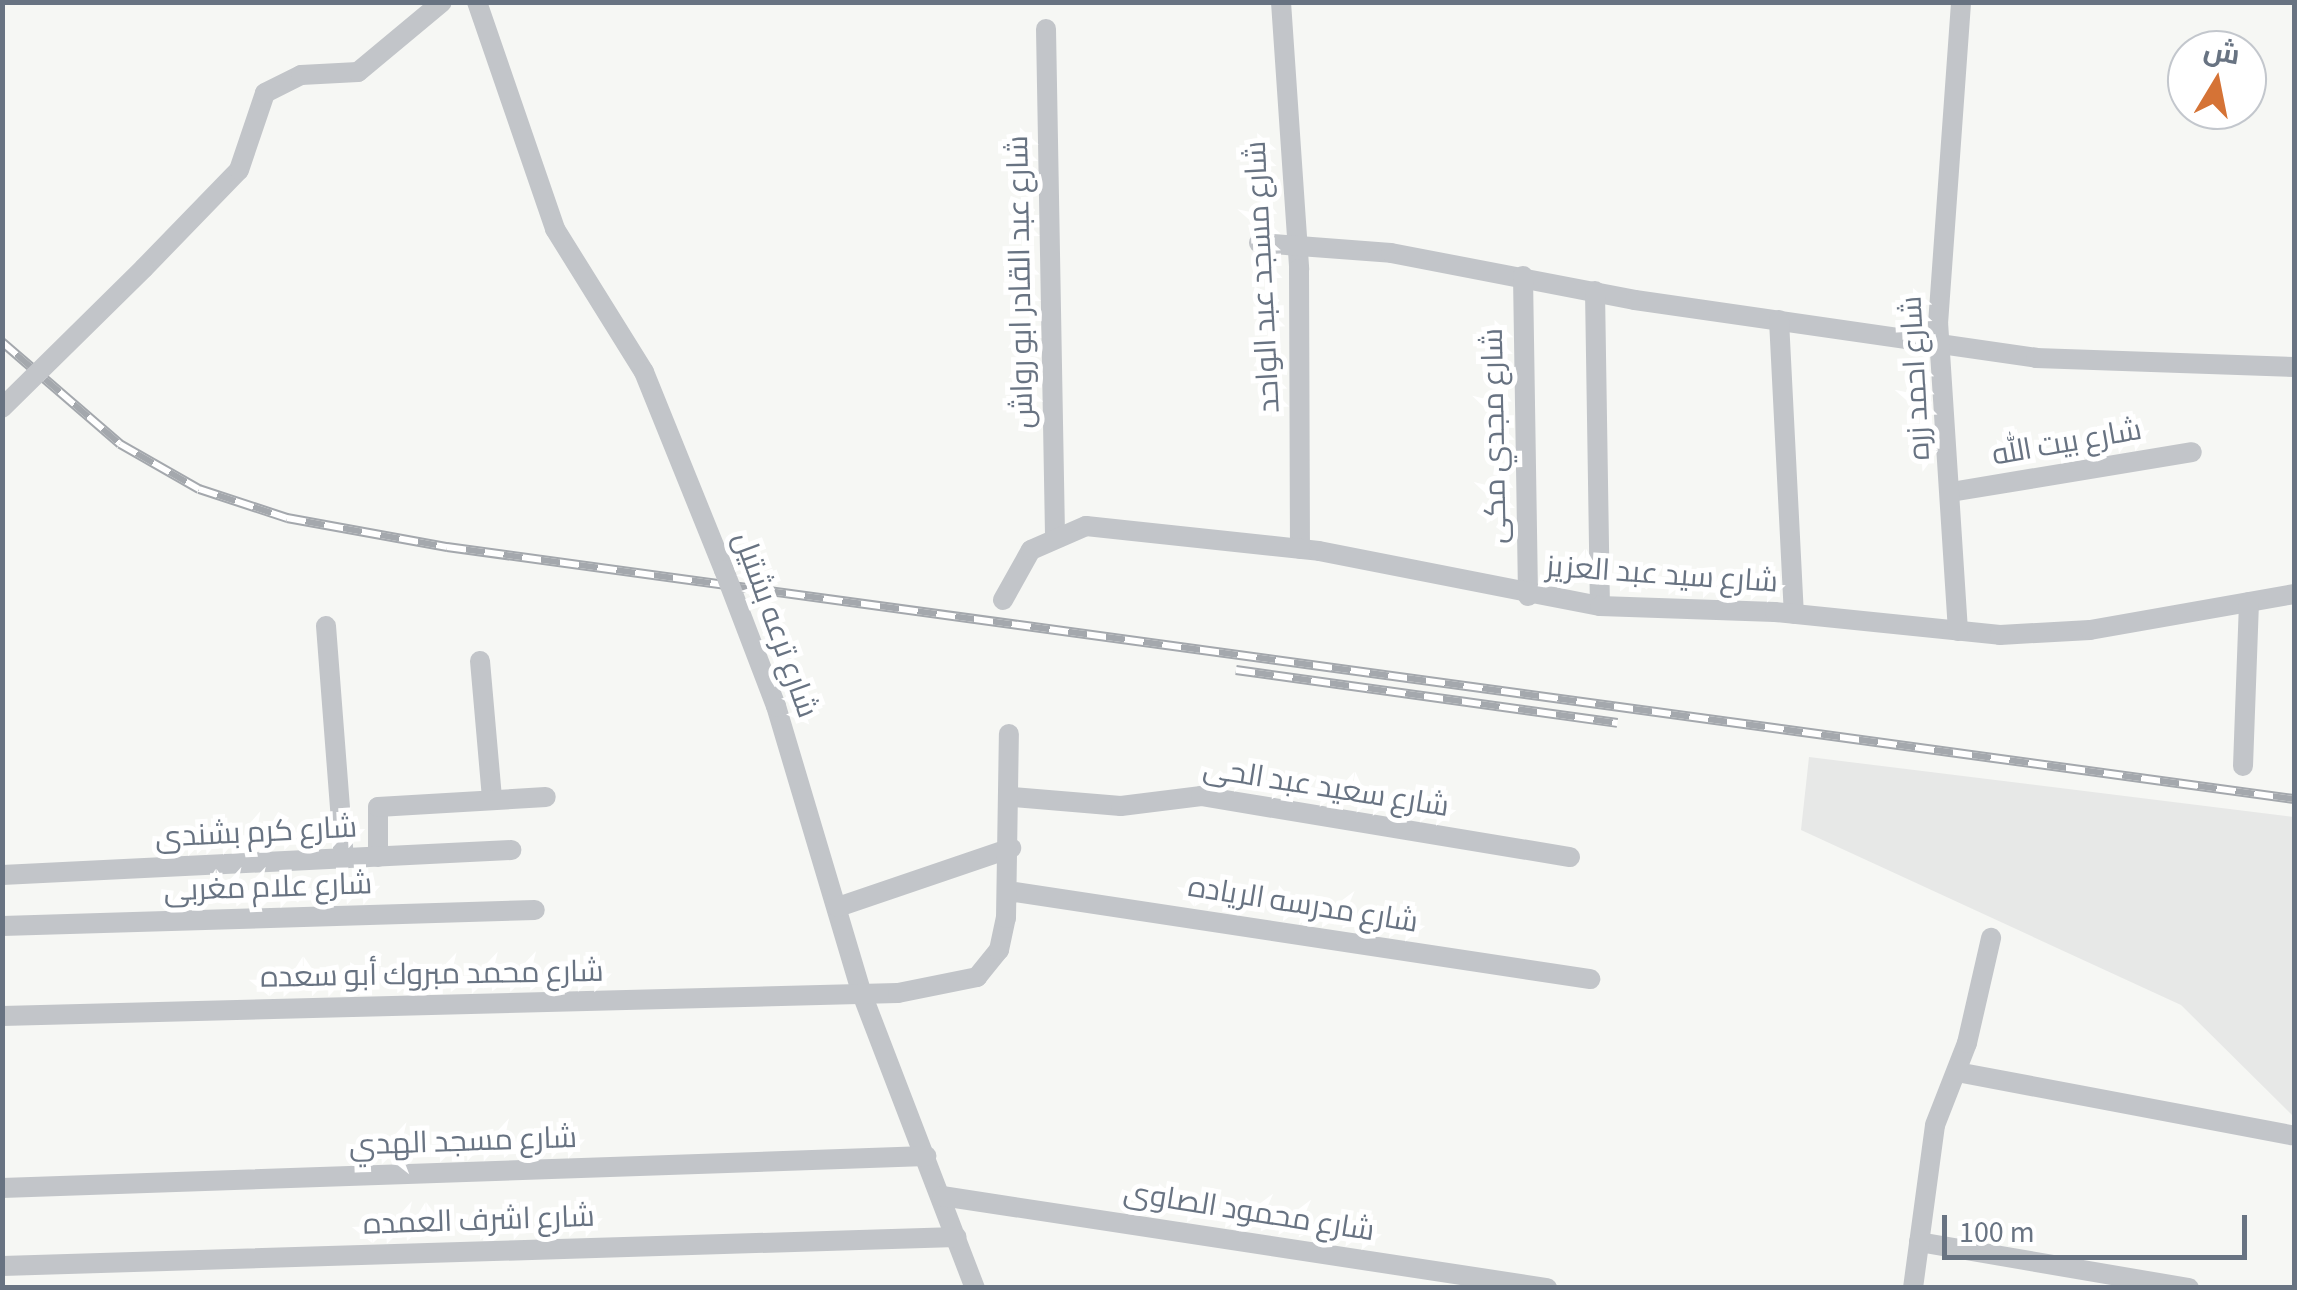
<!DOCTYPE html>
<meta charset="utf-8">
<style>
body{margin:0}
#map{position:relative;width:2297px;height:1290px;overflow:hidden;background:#f6f7f4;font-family:"Source Sans 3",Cairo,sans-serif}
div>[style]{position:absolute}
.built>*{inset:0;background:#e7e8e7}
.street>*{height:20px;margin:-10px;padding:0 10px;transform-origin:10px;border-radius:10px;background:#c2c5c9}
.rail>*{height:10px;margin-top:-5px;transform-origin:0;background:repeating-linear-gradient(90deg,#fff 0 19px,#a4a8ad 0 38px);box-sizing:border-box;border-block:2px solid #a4a8ad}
.street-bridge>*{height:20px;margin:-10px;padding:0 10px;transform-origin:10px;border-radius:10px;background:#c2c5c9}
span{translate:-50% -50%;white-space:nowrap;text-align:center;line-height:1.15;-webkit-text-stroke:10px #fff;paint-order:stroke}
.street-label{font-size:30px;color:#687382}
.frame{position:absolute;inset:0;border:5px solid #687382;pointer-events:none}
.north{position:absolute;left:2167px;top:30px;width:100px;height:100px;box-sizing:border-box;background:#fff;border:2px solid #c3c7cd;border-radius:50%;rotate:10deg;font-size:28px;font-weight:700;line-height:40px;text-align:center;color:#687382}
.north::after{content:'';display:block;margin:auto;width:35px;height:45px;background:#d57336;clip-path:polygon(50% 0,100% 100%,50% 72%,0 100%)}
.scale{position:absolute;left:1942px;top:1215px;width:305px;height:45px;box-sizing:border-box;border:5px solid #687382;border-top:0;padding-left:12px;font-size:30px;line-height:35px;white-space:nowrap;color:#687382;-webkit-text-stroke:8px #fff;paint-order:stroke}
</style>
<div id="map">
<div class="built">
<div style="clip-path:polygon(1809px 757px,2294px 817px,2294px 1117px,2181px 1005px,1801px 830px)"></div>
</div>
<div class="street">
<div style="left:477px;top:2px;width:240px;rotate:71deg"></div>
<div style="left:555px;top:229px;width:168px;rotate:58.1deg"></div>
<div style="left:644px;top:372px;width:214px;rotate:68deg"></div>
<div style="left:1281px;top:2px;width:268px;rotate:86.1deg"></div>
<div style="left:1299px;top:269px;width:280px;rotate:89.8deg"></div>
<div style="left:1046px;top:29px;width:505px;rotate:88.98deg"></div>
<div style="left:1259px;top:243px;width:132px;rotate:4.3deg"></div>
<div style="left:1391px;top:253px;width:248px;rotate:10.9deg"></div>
<div style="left:1635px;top:300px;width:405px;rotate:8.2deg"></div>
<div style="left:2036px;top:358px;width:258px;rotate:2deg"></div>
<div style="left:144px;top:268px;width:136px;rotate:-45.9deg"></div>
<div style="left:239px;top:170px;width:81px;rotate:-71.3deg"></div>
<div style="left:265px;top:93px;width:40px;rotate:-26.6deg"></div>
<div style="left:301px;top:75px;width:57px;rotate:-3deg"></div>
<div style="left:358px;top:72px;width:109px;rotate:-39.8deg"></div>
<div style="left:1523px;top:276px;width:320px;rotate:89.1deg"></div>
<div style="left:1595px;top:291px;width:315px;rotate:89.1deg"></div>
<div style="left:1779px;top:320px;width:294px;rotate:87.1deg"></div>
<div style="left:1951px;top:492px;width:244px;rotate:-9.4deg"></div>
<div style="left:1003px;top:600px;width:57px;rotate:-60.8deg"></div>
<div style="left:1031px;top:550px;width:60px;rotate:-23.6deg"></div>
<div style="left:1086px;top:526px;width:234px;rotate:6.1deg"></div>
<div style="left:1319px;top:551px;width:286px;rotate:11.1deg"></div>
<div style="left:1600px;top:606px;width:175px;rotate:2deg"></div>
<div style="left:1775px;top:612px;width:226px;rotate:5.8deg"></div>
<div style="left:2000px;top:635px;width:90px;rotate:-3.2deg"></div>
<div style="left:2090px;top:630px;width:207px;rotate:-10deg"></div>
<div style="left:326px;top:626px;width:234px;rotate:85.6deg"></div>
<div style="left:1958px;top:631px;width:308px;rotate:-93.7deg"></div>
<div style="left:1938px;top:324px;width:323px;rotate:-85.9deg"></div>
<div style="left:480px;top:661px;width:139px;rotate:85deg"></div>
<div style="left:776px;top:706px;width:301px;rotate:73.4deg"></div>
<div style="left:862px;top:994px;width:315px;rotate:69deg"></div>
<div style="left:2243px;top:766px;width:164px;rotate:-87.9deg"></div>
<div style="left:1014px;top:797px;width:107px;rotate:4.8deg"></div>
<div style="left:1121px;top:806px;width:81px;rotate:-7.1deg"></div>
<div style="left:1201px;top:796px;width:374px;rotate:9.4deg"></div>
<div style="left:378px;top:857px;width:50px;rotate:-90deg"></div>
<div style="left:378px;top:807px;width:168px;rotate:-3.4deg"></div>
<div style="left:2px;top:875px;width:510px;rotate:-2.81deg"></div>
<div style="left:1008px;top:891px;width:589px;rotate:8.6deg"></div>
<div style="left:838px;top:907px;width:183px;rotate:-18.8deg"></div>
<div style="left:2px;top:926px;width:533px;rotate:-1.72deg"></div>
<div style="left:2px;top:1016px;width:896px;rotate:-1.47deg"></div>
<div style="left:898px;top:993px;width:81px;rotate:-11.4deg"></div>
<div style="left:977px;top:977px;width:35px;rotate:-51deg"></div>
<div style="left:999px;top:950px;width:33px;rotate:-78deg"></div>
<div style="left:1006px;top:918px;width:184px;rotate:-89.1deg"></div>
<div style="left:1957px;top:1072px;width:341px;rotate:10.7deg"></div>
<div style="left:2px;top:1188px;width:925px;rotate:-1.98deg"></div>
<div style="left:942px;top:1196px;width:612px;rotate:8.65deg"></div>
<div style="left:1919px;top:1242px;width:274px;rotate:9.7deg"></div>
<div style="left:2px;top:1266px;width:955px;rotate:-1.74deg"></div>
<div style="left:1913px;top:1288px;width:164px;rotate:-82.3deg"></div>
<div style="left:1935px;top:1125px;width:88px;rotate:-68.7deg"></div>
<div style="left:1967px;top:1043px;width:108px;rotate:-77.1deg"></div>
</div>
<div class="rail">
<div style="left:2px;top:342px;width:156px;rotate:40.8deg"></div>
<div style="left:120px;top:444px;width:91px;rotate:29.7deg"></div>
<div style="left:199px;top:489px;width:93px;rotate:18.2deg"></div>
<div style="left:287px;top:518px;width:163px;rotate:10.3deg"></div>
<div style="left:447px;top:547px;width:1864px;rotate:7.77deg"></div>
<div style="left:1236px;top:670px;width:385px;rotate:7.9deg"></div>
</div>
<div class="street-bridge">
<div style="left:2px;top:408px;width:199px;rotate:-44.6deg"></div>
<div style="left:724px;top:570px;width:146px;rotate:69.1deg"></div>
</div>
<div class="street-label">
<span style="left:1263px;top:277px;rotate:-93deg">شارع مسجد عبد الواحد</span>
<span style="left:1021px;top:282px;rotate:-91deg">شارع عبد القادر ابو رواش</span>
<span style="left:1916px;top:378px;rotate:-93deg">شارع احمد زره</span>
<span style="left:1495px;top:436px;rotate:-91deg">شارع مجدي مكى</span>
<span style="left:2067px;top:443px;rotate:-10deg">شارع بيت الله</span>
<span style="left:1662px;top:575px;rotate:4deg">شارع سيد عبد العزيز</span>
<span style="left:775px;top:625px;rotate:70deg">شارع ترعه بشتيل</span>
<span style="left:1326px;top:788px;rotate:9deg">شارع سعيد عبد الحى</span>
<span style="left:256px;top:833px;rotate:-3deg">شارع كرم بشندى</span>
<span style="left:268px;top:888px;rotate:-2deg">شارع علام مغربى</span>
<span style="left:1303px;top:905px;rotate:9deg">شارع مدرسه الرياده</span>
<span style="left:432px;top:975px;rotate:-1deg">شارع محمد مبروك أبو سعده</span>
<span style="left:463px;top:1142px;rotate:-2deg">شارع مسجد الهدي</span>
<span style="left:1249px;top:1212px;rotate:9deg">شارع محمود الصاوى</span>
<span style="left:479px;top:1221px;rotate:-2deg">شارع اشرف العمده</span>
</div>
<div class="frame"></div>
<div class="north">ش</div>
<div class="scale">100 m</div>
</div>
